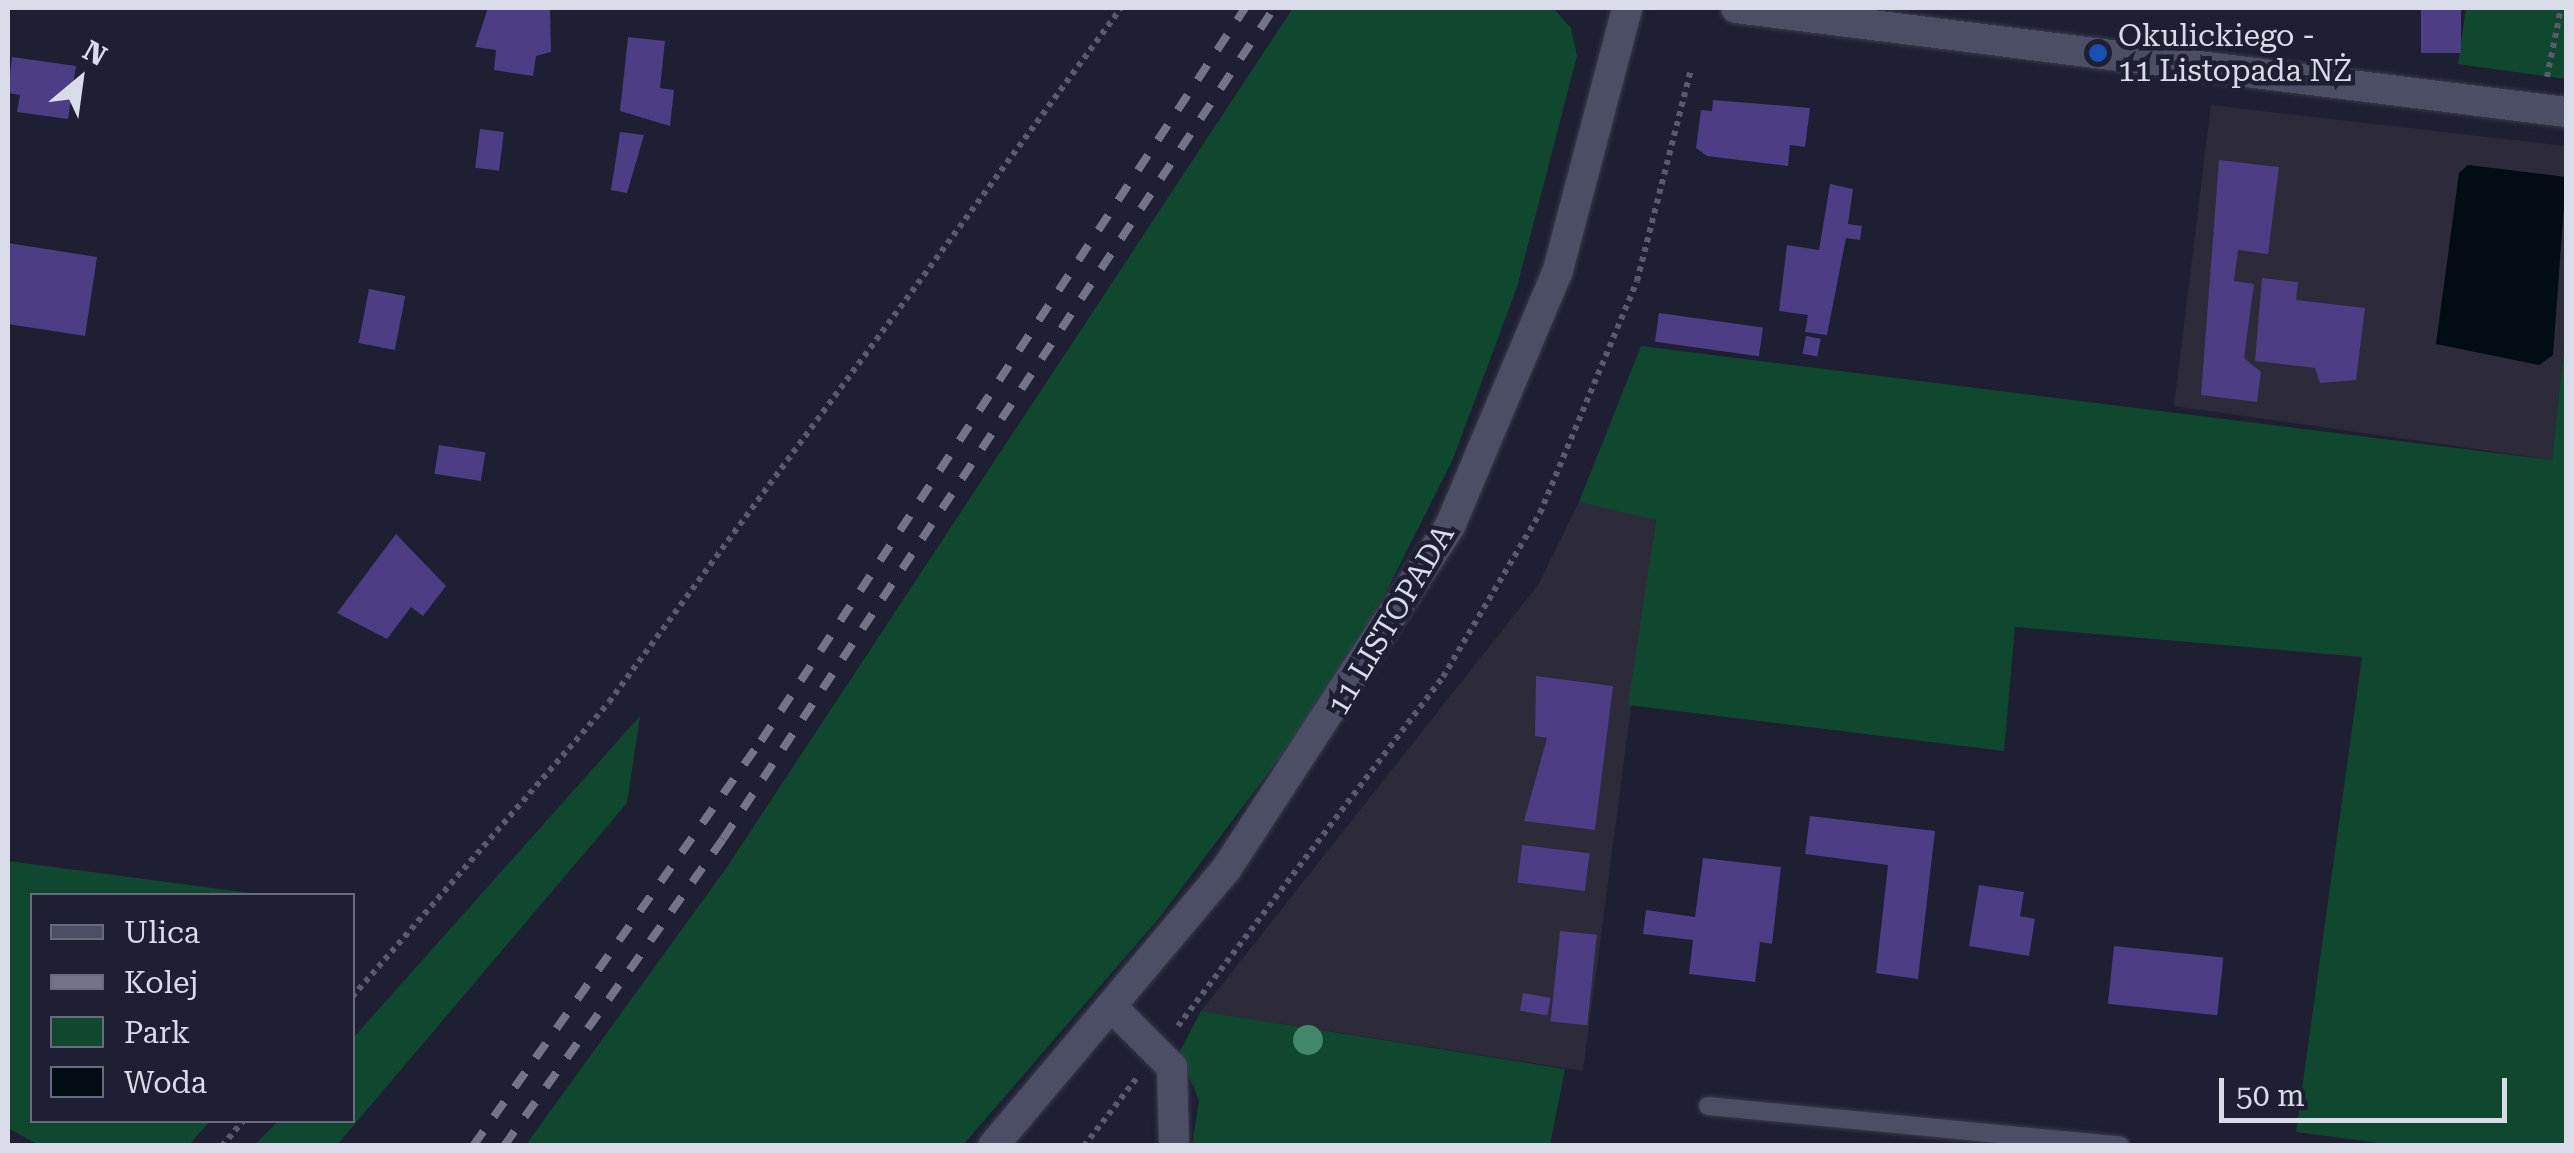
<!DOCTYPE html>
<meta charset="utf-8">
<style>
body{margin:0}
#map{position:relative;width:2574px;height:1153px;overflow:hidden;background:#1e1f33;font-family:"Roboto Serif",serif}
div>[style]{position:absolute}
.commercial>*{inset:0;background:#2d2a3a}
.green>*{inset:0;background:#0f482e}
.water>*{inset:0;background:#020d13}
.building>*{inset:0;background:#4c3d85;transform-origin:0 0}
.path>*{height:6px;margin-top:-3px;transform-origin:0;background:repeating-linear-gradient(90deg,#595a6c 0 5px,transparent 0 10px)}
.roads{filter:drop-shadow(0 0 2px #3a3b4c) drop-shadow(0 0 2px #3a3b4c)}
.service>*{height:18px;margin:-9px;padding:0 9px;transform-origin:9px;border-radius:9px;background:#4c4e65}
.minor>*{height:30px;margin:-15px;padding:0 15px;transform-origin:15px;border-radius:15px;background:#4c4e65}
.tertiary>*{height:30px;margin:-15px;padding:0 15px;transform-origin:15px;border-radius:15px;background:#4c4e65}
.rail>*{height:8px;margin-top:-4px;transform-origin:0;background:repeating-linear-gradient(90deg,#737485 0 18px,transparent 0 36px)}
.trees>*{width:30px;height:30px;margin:-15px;border-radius:50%;background:#41886d}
.dots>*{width:28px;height:28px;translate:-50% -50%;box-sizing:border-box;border:5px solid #1e1f33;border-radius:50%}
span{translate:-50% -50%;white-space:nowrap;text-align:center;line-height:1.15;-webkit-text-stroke:9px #1e1f33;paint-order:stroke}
.poi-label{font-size:30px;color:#dadbe9}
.left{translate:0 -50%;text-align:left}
.street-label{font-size:30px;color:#dadbe9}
.frame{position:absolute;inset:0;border:10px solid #dadbe9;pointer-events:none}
.legend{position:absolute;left:30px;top:893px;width:325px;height:230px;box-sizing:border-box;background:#1e1f33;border:2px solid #696a7c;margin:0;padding:12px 18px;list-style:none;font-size:30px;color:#dadbe9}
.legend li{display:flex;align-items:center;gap:20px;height:50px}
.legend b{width:50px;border:2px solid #696a7c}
.north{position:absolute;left:30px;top:30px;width:100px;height:100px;-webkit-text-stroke:8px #1e1f33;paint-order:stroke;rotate:29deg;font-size:28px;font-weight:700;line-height:40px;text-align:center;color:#dadbe9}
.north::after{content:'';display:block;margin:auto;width:35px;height:45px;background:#dadbe9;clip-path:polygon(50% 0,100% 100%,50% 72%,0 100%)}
.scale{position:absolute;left:2219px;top:1078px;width:288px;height:45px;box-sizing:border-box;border:5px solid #dadbe9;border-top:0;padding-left:12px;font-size:30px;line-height:35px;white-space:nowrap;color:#dadbe9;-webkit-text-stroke:8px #1e1f33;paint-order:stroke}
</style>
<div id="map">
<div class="commercial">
<div style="clip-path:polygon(2211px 105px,2566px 146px,2566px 329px,2552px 460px,2174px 406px)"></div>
<div style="clip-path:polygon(1579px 502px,1656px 519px,1583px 1071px,1201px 1011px,1538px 585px)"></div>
</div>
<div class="green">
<div style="clip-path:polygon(1293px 8px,1553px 8px,1571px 28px,1577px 56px,1517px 287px,1453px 459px,1376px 612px,1295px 737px,1160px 917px,963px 1145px,525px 1146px,727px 867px)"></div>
<div style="clip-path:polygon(2466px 8px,2566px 8px,2566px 79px,2458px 64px)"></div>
<div style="clip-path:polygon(2566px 329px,2566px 1145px,2402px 1146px,2296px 1132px,2362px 657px,2015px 627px,2004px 751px,1628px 705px,1656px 520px,1579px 502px,1641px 346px,2552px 460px)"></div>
<div style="clip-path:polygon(640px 716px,627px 803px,337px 1145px,255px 1145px,278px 1121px,352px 1120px,353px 1038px)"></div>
<div style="clip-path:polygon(8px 861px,266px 895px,32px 896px,32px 1120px,210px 1121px,189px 1145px,39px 1145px,8px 1128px)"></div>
<div style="clip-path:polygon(1201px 1011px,1565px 1069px,1550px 1145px,1192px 1146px,1199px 1100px,1179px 1053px)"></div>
</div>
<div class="water">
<div style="clip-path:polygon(2468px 165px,2566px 177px,2553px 355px,2539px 365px,2436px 344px,2459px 173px)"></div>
</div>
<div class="building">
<div style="clip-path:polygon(488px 8px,550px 8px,551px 52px,536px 56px,533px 76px,494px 70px,496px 50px,475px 47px)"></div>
<div style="left:2421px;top:8px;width:40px;height:45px"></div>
<div style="clip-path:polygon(628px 37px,665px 41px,660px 88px,674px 90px,670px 126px,620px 111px)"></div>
<div style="clip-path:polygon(12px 57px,76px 66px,68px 119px,17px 112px,20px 95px,8px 93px)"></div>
<div style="clip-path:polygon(1713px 100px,1810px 108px,1805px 147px,1790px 145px,1788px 166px,1707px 156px,1696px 148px,1701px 110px,1712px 111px)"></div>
<div style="left:480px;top:129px;width:24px;height:39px;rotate:7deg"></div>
<div style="clip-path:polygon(620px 132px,644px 135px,627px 193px,611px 190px)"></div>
<div style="clip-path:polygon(2219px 160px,2279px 167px,2268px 254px,2238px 250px,2234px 281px,2254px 284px,2244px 358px,2261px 372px,2257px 402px,2201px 395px)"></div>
<div style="clip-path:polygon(1830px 184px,1853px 189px,1848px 224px,1862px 226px,1860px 240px,1846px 238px,1827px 335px,1805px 332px,1808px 315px,1779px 311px,1787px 245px,1819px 250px)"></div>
<div style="clip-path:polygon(8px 243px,97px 257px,85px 336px,8px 324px)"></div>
<div style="clip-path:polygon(2262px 278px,2298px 282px,2296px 300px,2365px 308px,2356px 380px,2320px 383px,2315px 368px,2255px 361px)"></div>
<div style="left:369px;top:289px;width:37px;height:55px;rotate:11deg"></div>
<div style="left:1659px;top:313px;width:105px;height:29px;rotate:8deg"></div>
<div style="left:1806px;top:336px;width:15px;height:18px;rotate:11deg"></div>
<div style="left:439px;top:445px;width:47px;height:29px;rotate:9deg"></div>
<div style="clip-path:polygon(396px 534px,446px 586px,423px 616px,411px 607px,387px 639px,337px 613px)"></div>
<div style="clip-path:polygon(1536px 676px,1613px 686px,1595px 830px,1524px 821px,1547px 738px,1535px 736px)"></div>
<div style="clip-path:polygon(1810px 816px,1935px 831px,1918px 979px,1876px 973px,1888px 865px,1805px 854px)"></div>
<div style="left:1522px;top:845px;width:68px;height:38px;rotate:7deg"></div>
<div style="clip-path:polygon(1703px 858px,1781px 867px,1772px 944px,1760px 942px,1755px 982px,1689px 974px,1693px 940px,1643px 934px,1646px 910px,1695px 917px)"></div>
<div style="clip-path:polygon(1979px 885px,2024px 892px,2020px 916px,2035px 919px,2029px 956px,1969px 946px)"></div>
<div style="left:1560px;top:931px;width:37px;height:91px;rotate:6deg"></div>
<div style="left:2114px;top:946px;width:110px;height:58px;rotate:6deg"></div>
<div style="left:1523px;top:993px;width:28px;height:18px;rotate:10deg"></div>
</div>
<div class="path">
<div style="left:2547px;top:77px;width:70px;rotate:-78.5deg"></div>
<div style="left:352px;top:997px;width:391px;rotate:-48.9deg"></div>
<div style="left:609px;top:702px;width:862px;rotate:-53.58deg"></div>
<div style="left:1178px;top:1026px;width:438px;rotate:-52.8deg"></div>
<div style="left:1443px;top:677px;width:191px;rotate:-59.4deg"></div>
<div style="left:1540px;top:513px;width:251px;rotate:-67.3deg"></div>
<div style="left:1637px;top:281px;width:219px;rotate:-75.7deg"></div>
<div style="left:222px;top:1146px;width:34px;rotate:-50deg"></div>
<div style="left:1084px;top:1146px;width:85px;rotate:-52.2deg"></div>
</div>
<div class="roads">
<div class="service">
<div style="left:1708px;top:1106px;width:414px;rotate:5.5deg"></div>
</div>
<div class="minor">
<div style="left:1114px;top:1009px;width:82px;rotate:45deg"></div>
<div style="left:1172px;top:1067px;width:79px;rotate:88.5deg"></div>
</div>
<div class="tertiary">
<div style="left:1736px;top:8px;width:836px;rotate:7.14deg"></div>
<div style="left:993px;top:1146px;width:363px;rotate:-49.9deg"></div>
<div style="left:1227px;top:868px;width:408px;rotate:-56.9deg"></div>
<div style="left:1450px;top:526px;width:278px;rotate:-67.1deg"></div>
<div style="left:1558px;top:270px;width:271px;rotate:-75.2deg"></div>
</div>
</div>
<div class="rail">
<div style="left:473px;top:1146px;width:497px;rotate:-54.6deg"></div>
<div style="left:761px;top:741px;width:878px;rotate:-56.56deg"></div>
<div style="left:504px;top:1146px;width:377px;rotate:-54.5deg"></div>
<div style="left:723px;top:839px;width:997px;rotate:-56.45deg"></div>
</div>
<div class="trees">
<div style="left:1308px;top:1040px"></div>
</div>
<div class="dots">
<div style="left:2098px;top:53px;background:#1a4fb4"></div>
</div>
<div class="poi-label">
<span class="left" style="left:2118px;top:53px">Okulickiego -<br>11 Listopada NŻ</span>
</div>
<div class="street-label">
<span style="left:1391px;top:620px;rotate:-59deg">11 LISTOPADA</span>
</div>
<div class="frame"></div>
<ul class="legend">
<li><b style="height:12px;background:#4c4e65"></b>Ulica</li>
<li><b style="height:12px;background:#737485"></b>Kolej</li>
<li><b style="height:28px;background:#0f482e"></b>Park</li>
<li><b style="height:28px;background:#020d13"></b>Woda</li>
</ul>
<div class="north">N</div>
<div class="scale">50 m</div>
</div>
